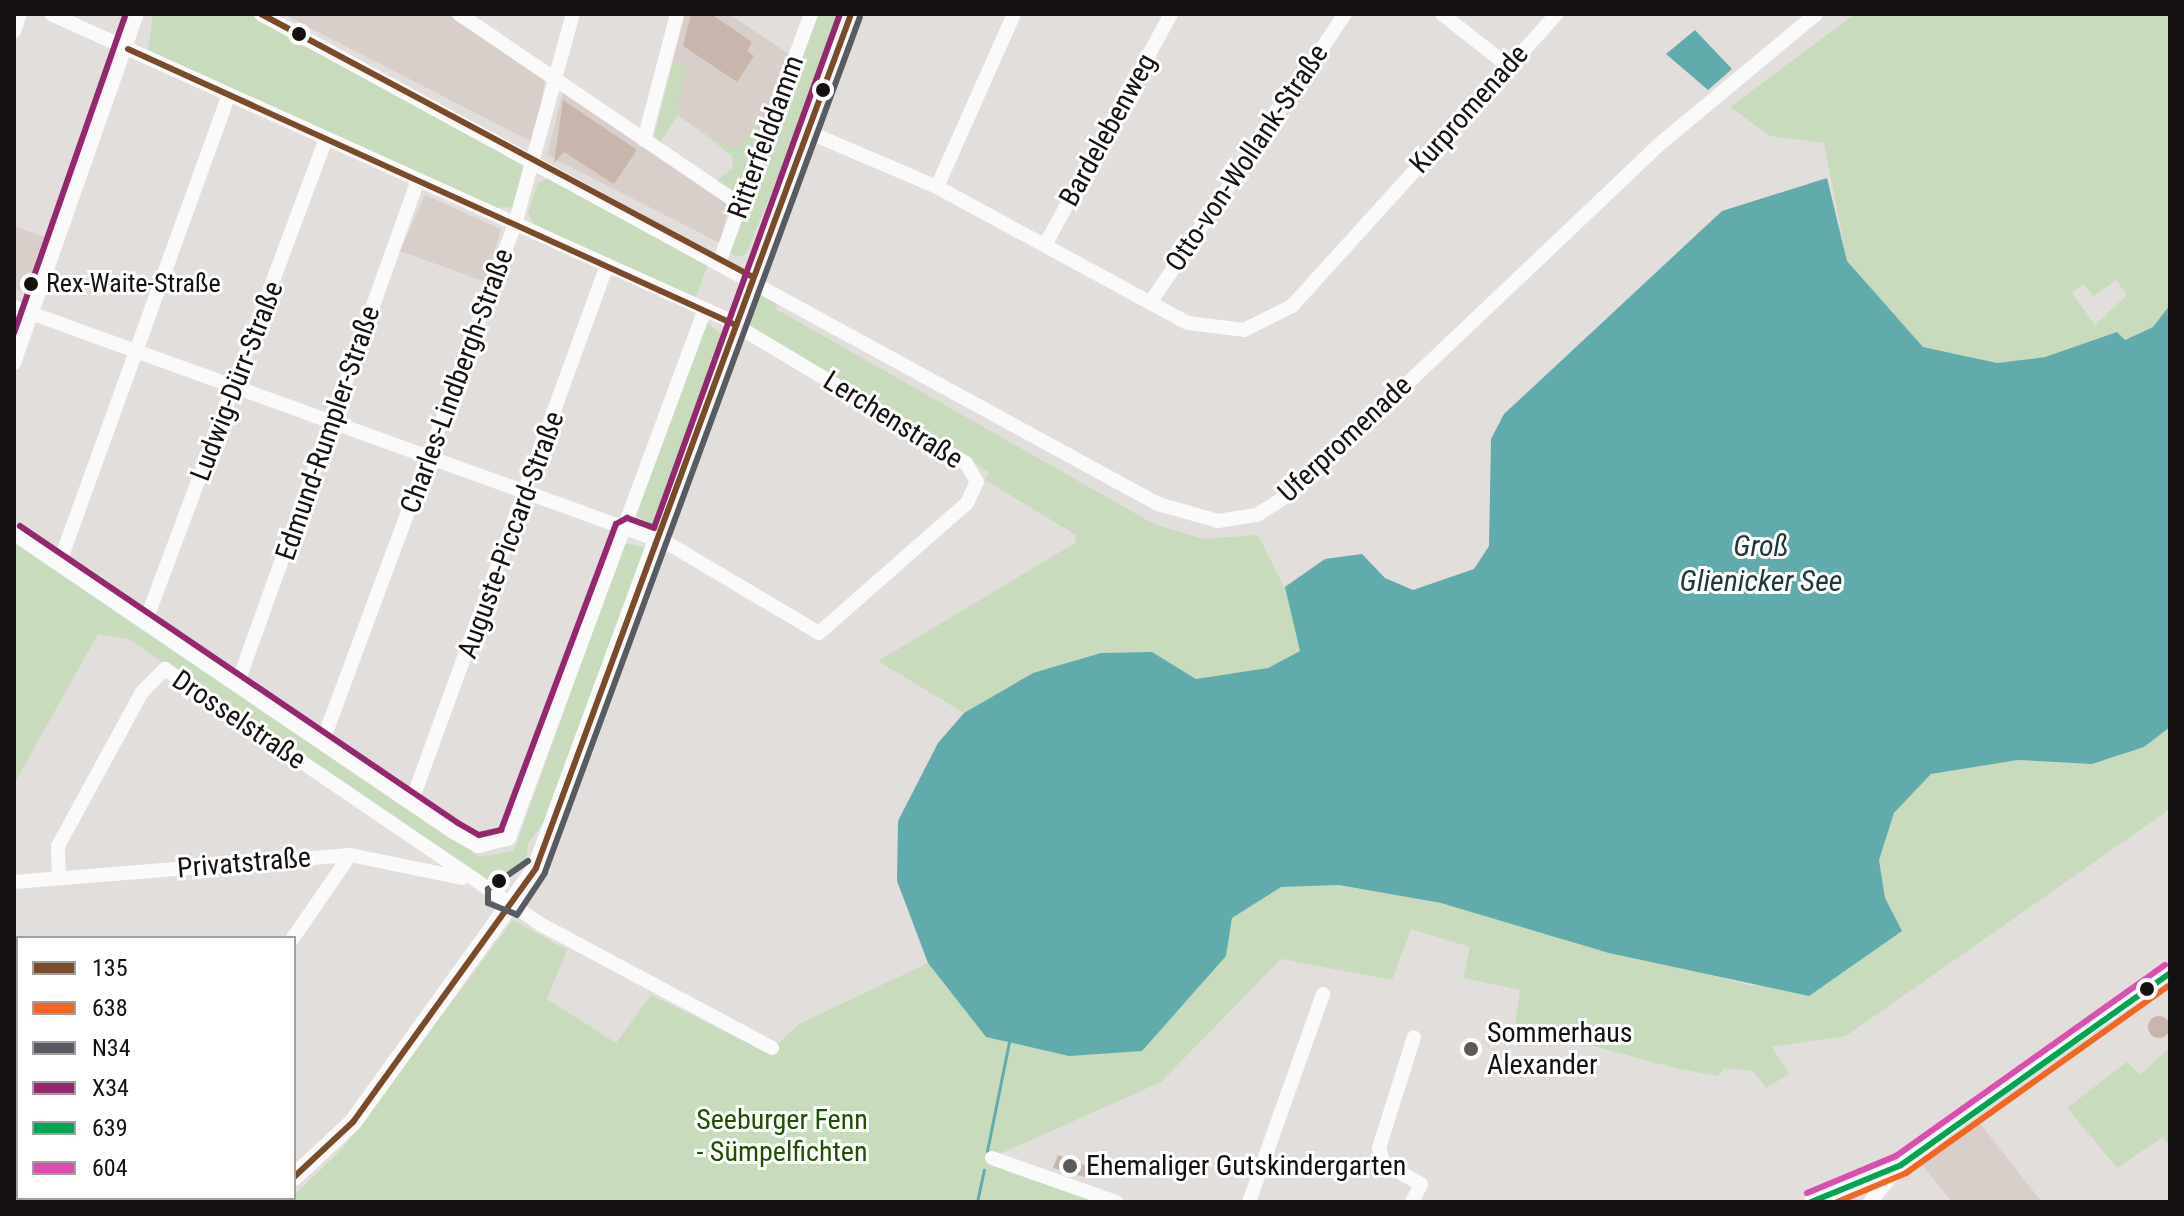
<!DOCTYPE html>
<meta charset="utf-8">
<style>
body{margin:0}
#map{position:relative;width:2184px;height:1216px;overflow:hidden;background:#e2dedc;font-family:"Roboto Condensed",sans-serif}
div>[style]{position:absolute}
.built>*{inset:0;background:#d9cfca}
.green>*{inset:0;background:#c8dcbd}
.water>*{inset:0;background:#62abad}
.stream>*{height:3px;margin:-1.5px;padding:0 1.5px;transform-origin:1.5px;border-radius:1.5px;background:#62abad}
.building>*{inset:0;background:#c8b6ad}
.round{border-radius:50%}
.minor>*{height:14px;margin:-7px;padding:0 7px;transform-origin:7px;border-radius:7px;background:#fbfafa}
.major>*{height:18px;margin:-9px;padding:0 9px;transform-origin:9px;border-radius:9px;background:#fbfafa}
.bus-1>*{height:6px;margin:-3px;padding:0 3px;transform-origin:3px;border-radius:3px;background:#7a4b2a}
.bus-2>*{height:6px;margin:-3px;padding:0 3px;transform-origin:3px;border-radius:3px;background:#f26522}
.bus-3>*{height:6px;margin:-3px;padding:0 3px;transform-origin:3px;border-radius:3px;background:#595b62}
.bus-4>*{height:6px;margin:-3px;padding:0 3px;transform-origin:3px;border-radius:3px;background:#95276e}
.bus-5>*{height:6px;margin:-3px;padding:0 3px;transform-origin:3px;border-radius:3px;background:#00a651}
.bus-6>*{height:6px;margin:-3px;padding:0 3px;transform-origin:3px;border-radius:3px;background:#dd4daf}
.dots>*{width:22px;height:22px;translate:-50% -50%;box-sizing:border-box;border:4px solid #fff;border-radius:50%}
span{translate:-50% -50%;white-space:nowrap;text-align:center;line-height:1.15;-webkit-text-stroke:6px #fff;paint-order:stroke}
.bus-label{font-size:26px;color:#141110}
.left{translate:0 -50%;text-align:left}
.street-label{font-size:28px;color:#141110}
.poi-label{font-size:28px;color:#141110}
.park-label{font-size:28px;color:#1f4f00}
.water-label{font-size:30px;color:#1f3737;font-style:italic}
.frame{position:absolute;inset:0;border:16px solid #141110;pointer-events:none}
.legend{position:absolute;left:16px;top:936px;width:280px;height:264px;box-sizing:border-box;background:#fff;border:2px solid #a1a09f;margin:0;padding:10px 14px;list-style:none;font-size:24px;color:#141110}
.legend li{display:flex;align-items:center;gap:16px;height:40px}
.legend b{width:40px;border:2px solid #a1a09f}
</style>
<div id="map">
<div class="built">
<div style="clip-path:polygon(283px 14px,447px 14px,545px 80px,534px 143px)"></div>
<div style="clip-path:polygon(685px 14px,729px 14px,789px 54px,749px 164px,662px 105px)"></div>
<div style="clip-path:polygon(563px 92px,729px 205px,720px 243px,547px 155px)"></div>
<div style="clip-path:polygon(425px 195px,501px 229px,486px 282px,400px 251px)"></div>
<div style="clip-path:polygon(14px 226px,44px 237px,24px 292px,14px 289px)"></div>
<div style="clip-path:polygon(1977px 1120px,2042px 1202px,1952px 1202px,1921px 1164px)"></div>
</div>
<div class="green">
<div style="clip-path:polygon(153px 14px,252px 14px,522px 158px,526px 173px,513px 207px,498px 208px,148px 50px)"></div>
<div style="clip-path:polygon(816px 14px,845px 14px,746px 254px,737px 257px,729px 253px)"></div>
<div style="clip-path:polygon(evenodd,1855px 14px,2170px 14px,2170px 305px,2153px 327px,2124px 340px,2117px 332px,2045px 357px,1997px 363px,1923px 347px,1847px 261px,1824px 143px,1770px 136px,1730px 107px,1855px 14px,2116px 280px,2127px 295px,2095px 325px,2072px 293px,2084px 284px,2093px 296px,2116px 280px)"></div>
<div style="clip-path:polygon(673px 62px,688px 68px,677px 104px,683px 108px,659px 144px,654px 136px)"></div>
<div style="clip-path:polygon(682px 116px,729px 148px,740px 146px,757px 122px,763px 126px,739px 193px,715px 182px,733px 168px,732px 156px)"></div>
<div style="clip-path:polygon(551px 176px,710px 259px,696px 297px,534px 225px,528px 212px,538px 183px)"></div>
<div style="clip-path:polygon(760px 295px,779px 297px,776px 309px,1154px 524px,1203px 539px,1258px 535px,1284px 587px,1325px 559px,1362px 554px,1334px 637px,1268px 668px,1196px 679px,1152px 652px,1058px 668px,1033px 673px,964px 713px,878px 661px,1075px 543px,1076px 535px,985px 480px,989px 472px,749px 328px)"></div>
<div style="clip-path:polygon(706px 321px,725px 338px,659px 527px,635px 516px)"></div>
<div style="clip-path:polygon(14px 539px,480px 857px,514px 851px,624px 543px,651px 549px,547px 818px,528px 843px,526px 862px,488px 886px,129px 639px,98px 634px,14px 784px)"></div>
<div style="clip-path:polygon(2170px 727px,2170px 809px,1846px 1036px,1772px 1047px,1789px 1074px,1766px 1088px,1753px 1071px,1724px 1068px,1718px 1076px,1675px 1068px,1515px 1025px,1520px 990px,1463px 978px,1470px 947px,1411px 929px,1392px 980px,1281px 959px,1161px 1082px,993px 1157px,1116px 1202px,287px 1202px,342px 1149px,513px 920px,567px 950px,547px 999px,616px 1043px,651px 995px,768px 1053px,799px 1024px,928px 963px,986px 1037px,1226px 956px,1232px 918px,1281px 887px,1339px 885px,1441px 903px,1752px 986px,1901px 931px,1885px 898px,1879px 860px,1894px 813px,1931px 774px,2018px 760px,2092px 764px,2144px 747px)"></div>
<div style="clip-path:polygon(2170px 1047px,2170px 1147px,2163px 1137px,2117px 1168px,2067px 1108px,2127px 1062px,2140px 1075px)"></div>
<div style="clip-path:polygon(14px 1082px,18px 1198px,248px 1202px,14px 1202px)"></div>
</div>
<div class="water">
<div style="clip-path:polygon(1695px 30px,1732px 69px,1708px 90px,1666px 54px)"></div>
<div style="clip-path:polygon(1827px 178px,1847px 261px,1923px 347px,1997px 363px,2045px 357px,2117px 332px,2125px 340px,2153px 327px,2170px 305px,2170px 727px,2144px 747px,2092px 764px,2018px 760px,1931px 774px,1894px 813px,1879px 860px,1885px 898px,1902px 931px,1809px 996px,1609px 953px,1441px 903px,1339px 885px,1281px 887px,1232px 918px,1226px 956px,1142px 1051px,1069px 1056px,986px 1037px,928px 963px,897px 881px,898px 821px,938px 743px,964px 713px,1033px 673px,1101px 653px,1152px 652px,1196px 679px,1268px 668px,1300px 651px,1285px 587px,1325px 559px,1362px 554px,1385px 578px,1413px 590px,1474px 569px,1489px 546px,1491px 439px,1504px 414px,1722px 211px)"></div>
</div>
<div class="stream">
<div style="left:987px;top:1151px;width:111px;rotate:-78.6deg"></div>
<div style="left:977px;top:1202px;width:33px;rotate:-78deg"></div>
</div>
<div class="building">
<div style="clip-path:polygon(691px 14px,711px 14px,752px 42px,747px 51px,754px 56px,737px 82px,683px 46px)"></div>
<div style="clip-path:polygon(563px 100px,637px 150px,614px 184px,564px 152px,554px 163px)"></div>
<div class="round" style="left:2148px;top:1016px;width:22px;height:22px"></div>
<div style="clip-path:polygon(1058px 1155px,1089px 1167px,1085px 1177px,1053px 1168px)"></div>
</div>
<div class="minor">
<div style="left:261px;top:14px;width:1022px;rotate:28.65deg"></div>
<div style="left:1158px;top:504px;width:62px;rotate:15.8deg"></div>
<div style="left:1218px;top:521px;width:39px;rotate:-9deg"></div>
<div style="left:1257px;top:515px;width:43px;rotate:-32.6deg"></div>
<div style="left:1293px;top:492px;width:509px;rotate:-43.49deg"></div>
<div style="left:1662px;top:142px;width:200px;rotate:-39.7deg"></div>
<div style="left:459px;top:14px;width:341px;rotate:34.1deg"></div>
<div style="left:1442px;top:14px;width:83px;rotate:38.1deg"></div>
<div style="left:14px;top:31px;width:18px;rotate:-71deg"></div>
<div style="left:808px;top:132px;width:140px;rotate:23.1deg"></div>
<div style="left:937px;top:187px;width:285px;rotate:28.5deg"></div>
<div style="left:1188px;top:323px;width:56px;rotate:7.1deg"></div>
<div style="left:1244px;top:330px;width:54px;rotate:-26.6deg"></div>
<div style="left:1292px;top:306px;width:394px;rotate:-47.8deg"></div>
<div style="left:644px;top:140px;width:130px;rotate:-75.3deg"></div>
<div style="left:937px;top:187px;width:189px;rotate:-66deg"></div>
<div style="left:1045px;top:245px;width:263px;rotate:-61.4deg"></div>
<div style="left:720px;top:260px;width:262px;rotate:-69.7deg"></div>
<div style="left:1150px;top:303px;width:349px;rotate:-56deg"></div>
<div style="left:14px;top:307px;width:697px;rotate:19.89deg"></div>
<div style="left:669px;top:544px;width:174px;rotate:30.7deg"></div>
<div style="left:819px;top:633px;width:197px;rotate:-41.3deg"></div>
<div style="left:967px;top:503px;width:23px;rotate:-65deg"></div>
<div style="left:977px;top:482px;width:22px;rotate:-120deg"></div>
<div style="left:966px;top:463px;width:284px;rotate:-149.1deg"></div>
<div style="left:722px;top:317px;width:736px;rotate:-155.7deg"></div>
<div style="left:14px;top:363px;width:370px;rotate:-70.6deg"></div>
<div style="left:14px;top:534px;width:531px;rotate:34.17deg"></div>
<div style="left:453px;top:832px;width:29px;rotate:29deg"></div>
<div style="left:478px;top:846px;width:32px;rotate:-14deg"></div>
<div style="left:509px;top:838px;width:564px;rotate:-69.67deg"></div>
<div style="left:59px;top:564px;width:499px;rotate:-70.1deg"></div>
<div style="left:145px;top:623px;width:517px;rotate:-69.5deg"></div>
<div style="left:237px;top:685px;width:536px;rotate:-70.28deg"></div>
<div style="left:322px;top:743px;width:554px;rotate:-69.6deg"></div>
<div style="left:515px;top:224px;width:218px;rotate:-74.6deg"></div>
<div style="left:411px;top:803px;width:573px;rotate:-69.98deg"></div>
<div style="left:59px;top:878px;width:32px;rotate:-92deg"></div>
<div style="left:58px;top:846px;width:175px;rotate:-61.4deg"></div>
<div style="left:142px;top:692px;width:33px;rotate:-45deg"></div>
<div style="left:165px;top:669px;width:453px;rotate:34.2deg"></div>
<div style="left:540px;top:924px;width:263px;rotate:28.1deg"></div>
<div style="left:14px;top:882px;width:337px;rotate:-4.6deg"></div>
<div style="left:350px;top:855px;width:114px;rotate:11.6deg"></div>
<div style="left:293px;top:938px;width:101px;rotate:-55.5deg"></div>
<div style="left:14px;top:960px;width:4px;rotate:27deg"></div>
<div style="left:992px;top:1158px;width:132px;rotate:19.5deg"></div>
<div style="left:1249px;top:1202px;width:221px;rotate:-70.4deg"></div>
<div style="left:1412px;top:1202px;width:20px;rotate:-63deg"></div>
<div style="left:1421px;top:1184px;width:42px;rotate:-151.6deg"></div>
<div style="left:1384px;top:1164px;width:17px;rotate:-107deg"></div>
<div style="left:1379px;top:1148px;width:116px;rotate:-72.5deg"></div>
<div style="left:1811px;top:1202px;width:93px;rotate:-22.1deg"></div>
<div style="left:1870px;top:1202px;width:48px;rotate:-50deg"></div>
<div style="left:1901px;top:1165px;width:148px;rotate:-37.6deg"></div>
<div style="left:2018px;top:1075px;width:183px;rotate:-33.9deg"></div>
</div>
<div class="major">
<div style="left:14px;top:1073px;width:4px;rotate:27deg"></div>
<div style="left:294px;top:1177px;width:81px;rotate:-43deg"></div>
<div style="left:353px;top:1122px;width:313px;rotate:-54.2deg"></div>
<div style="left:536px;top:868px;width:910px;rotate:-69.75deg"></div>
<div style="left:266px;top:1198px;width:4px;rotate:76deg"></div>
</div>
<div class="bus-1">
<div style="left:261px;top:14px;width:558px;rotate:28.13deg"></div>
<div style="left:128px;top:49px;width:668px;rotate:24.42deg"></div>
<div style="left:294px;top:1177px;width:81px;rotate:-43deg"></div>
<div style="left:353px;top:1122px;width:313px;rotate:-54.2deg"></div>
<div style="left:536px;top:868px;width:910px;rotate:-69.75deg"></div>
</div>
<div class="bus-2">
<div style="left:1837px;top:1202px;width:75px;rotate:-22.8deg"></div>
<div style="left:1906px;top:1173px;width:324px;rotate:-35.5deg"></div>
</div>
<div class="bus-3">
<div style="left:528px;top:861px;width:49px;rotate:145deg"></div>
<div style="left:488px;top:889px;width:14px;rotate:90deg"></div>
<div style="left:488px;top:903px;width:31px;rotate:22deg"></div>
<div style="left:517px;top:915px;width:50px;rotate:-56.3deg"></div>
<div style="left:545px;top:872px;width:911px;rotate:-69.78deg"></div>
</div>
<div class="bus-4">
<div style="left:14px;top:333px;width:338px;rotate:-70.7deg"></div>
<div style="left:20px;top:526px;width:529px;rotate:34.14deg"></div>
<div style="left:458px;top:823px;width:24px;rotate:30deg"></div>
<div style="left:479px;top:835px;width:23px;rotate:-13deg"></div>
<div style="left:501px;top:830px;width:327px;rotate:-69.4deg"></div>
<div style="left:616px;top:524px;width:13px;rotate:-29deg"></div>
<div style="left:627px;top:518px;width:29px;rotate:20deg"></div>
<div style="left:654px;top:528px;width:547px;rotate:-70.11deg"></div>
</div>
<div class="bus-5">
<div style="left:1811px;top:1202px;width:97px;rotate:-22.3deg"></div>
<div style="left:1901px;top:1165px;width:330px;rotate:-35.5deg"></div>
</div>
<div class="bus-6">
<div style="left:1807px;top:1193px;width:96px;rotate:-22.6deg"></div>
<div style="left:1896px;top:1156px;width:330px;rotate:-35.4deg"></div>
</div>
<div class="dots">
<div style="left:299px;top:34px;background:#141110"></div>
<div style="left:823px;top:90px;background:#141110"></div>
<div style="left:31px;top:284px;background:#141110"></div>
<div style="left:499px;top:881px;background:#141110"></div>
<div style="left:2147px;top:989px;background:#141110"></div>
<div style="left:1471px;top:1049px;background:#5c5957"></div>
<div style="left:1070px;top:1166px;background:#5c5957"></div>
</div>
<div class="bus-label">
<span class="left" style="left:46px;top:284px">Rex-Waite-Straße</span>
</div>
<div class="street-label">
<span style="left:1469px;top:109px;rotate:-48deg">Kurpromenade</span>
<span style="left:1108px;top:130px;rotate:-61deg">Bardelebenweg</span>
<span style="left:766px;top:137px;rotate:-70deg">Ritterfelddamm</span>
<span style="left:1247px;top:158px;rotate:-56deg">Otto-von-Wollank-Straße</span>
<span style="left:237px;top:381px;rotate:-69deg">Ludwig-Dürr-Straße</span>
<span style="left:457px;top:381px;rotate:-70deg">Charles-Lindbergh-Straße</span>
<span style="left:893px;top:420px;rotate:32deg">Lerchenstraße</span>
<span style="left:328px;top:433px;rotate:-71deg">Edmund-Rumpler-Straße</span>
<span style="left:1345px;top:439px;rotate:-43deg">Uferpromenade</span>
<span style="left:511px;top:535px;rotate:-70deg">Auguste-Piccard-Straße</span>
<span style="left:239px;top:720px;rotate:34deg">Drosselstraße</span>
<span style="left:244px;top:863px;rotate:-5deg">Privatstraße</span>
</div>
<div class="poi-label">
<span class="left" style="left:1487px;top:1049px">Sommerhaus<br>Alexander</span>
<span class="left" style="left:1086px;top:1166px">Ehemaliger Gutskindergarten</span>
</div>
<div class="park-label">
<span style="left:782px;top:1136px">Seeburger Fenn<br>- Sümpelfichten</span>
</div>
<div class="water-label">
<span style="left:1761px;top:563px">Groß<br>Glienicker See</span>
</div>
<div class="frame"></div>
<ul class="legend">
<li><b style="height:10px;background:#7a4b2a"></b>135</li>
<li><b style="height:10px;background:#f26522"></b>638</li>
<li><b style="height:10px;background:#595b62"></b>N34</li>
<li><b style="height:10px;background:#95276e"></b>X34</li>
<li><b style="height:10px;background:#00a651"></b>639</li>
<li><b style="height:10px;background:#dd4daf"></b>604</li>
</ul>
</div>
